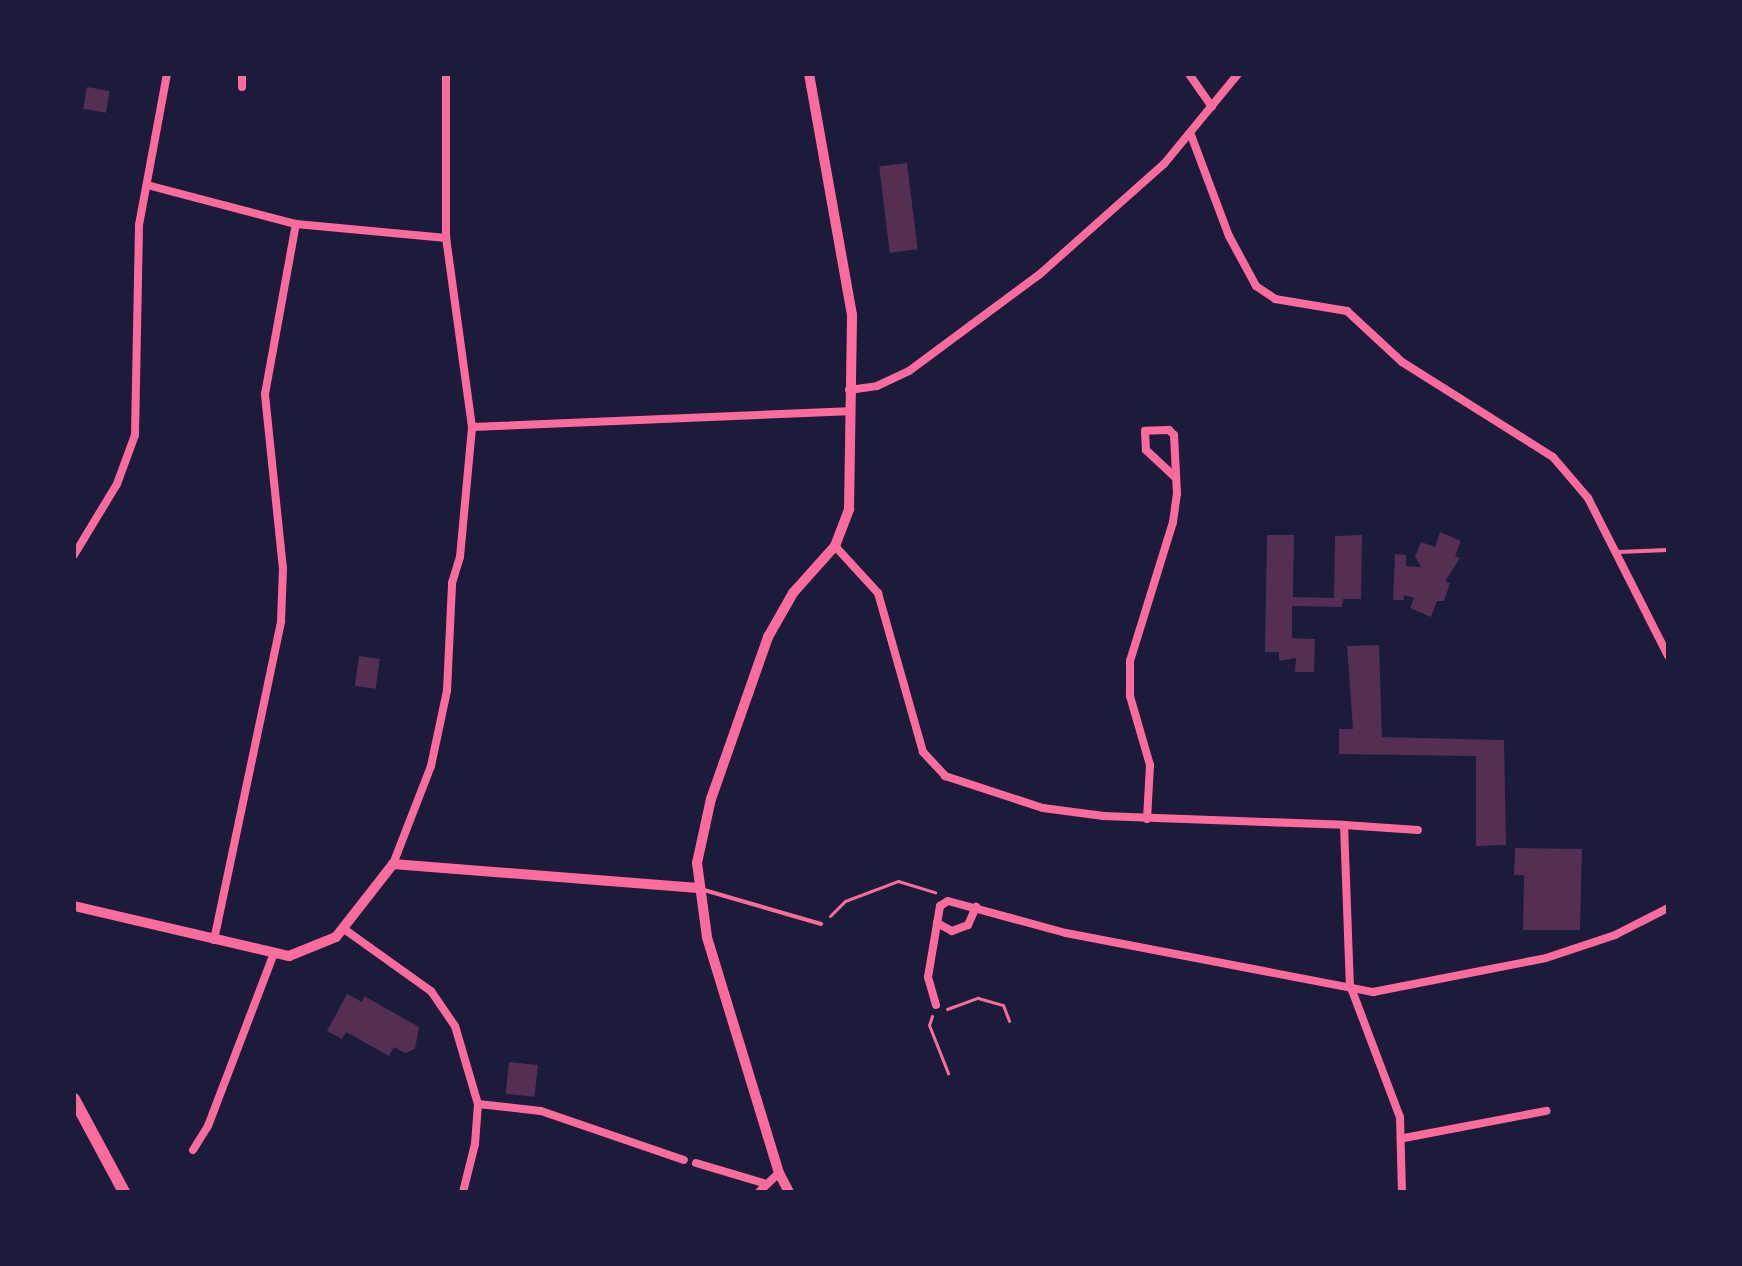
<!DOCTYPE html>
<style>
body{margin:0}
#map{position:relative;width:1742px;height:1266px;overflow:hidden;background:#1b1b3a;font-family:Mulish,sans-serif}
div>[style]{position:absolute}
.building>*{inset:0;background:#542f53;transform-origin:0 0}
.path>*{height:3px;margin:-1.5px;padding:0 1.5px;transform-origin:1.5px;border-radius:1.5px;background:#ff6b9d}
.service>*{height:4px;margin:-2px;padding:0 2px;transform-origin:2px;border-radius:2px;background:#ff6b9d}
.minor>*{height:8px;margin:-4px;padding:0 4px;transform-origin:4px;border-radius:4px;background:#ff6b9d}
.tertiary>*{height:10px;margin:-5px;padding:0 5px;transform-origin:5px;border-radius:5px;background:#ff6b9d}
.secondary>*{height:12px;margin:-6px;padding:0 6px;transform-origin:6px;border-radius:6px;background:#ff6b9d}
span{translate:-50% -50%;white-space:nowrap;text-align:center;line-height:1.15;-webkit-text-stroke:8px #1b1b3a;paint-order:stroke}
.frame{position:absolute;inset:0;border:76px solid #1b1b3a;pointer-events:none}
</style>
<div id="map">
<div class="building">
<div style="left:87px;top:87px;width:23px;height:22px;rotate:10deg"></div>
<div style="left:907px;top:163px;width:87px;height:28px;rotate:83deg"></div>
<div style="clip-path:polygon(1440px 532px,1461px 541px,1455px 556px,1460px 558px,1445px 581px,1450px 583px,1444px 601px,1437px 601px,1431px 617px,1410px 608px,1414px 598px,1404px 595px,1404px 600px,1393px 600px,1395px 554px,1406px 555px,1406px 566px,1421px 567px,1415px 557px,1421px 542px,1435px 547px)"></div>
<div style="clip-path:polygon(1267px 535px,1294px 535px,1293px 597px,1334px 598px,1335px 536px,1362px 535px,1361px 599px,1343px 599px,1342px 607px,1292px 606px,1292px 638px,1315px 639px,1314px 672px,1295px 672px,1296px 658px,1279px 661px,1279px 652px,1265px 652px)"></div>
<div style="clip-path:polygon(1379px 645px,1382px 737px,1504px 740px,1506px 845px,1476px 846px,1476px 756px,1339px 754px,1339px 729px,1353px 729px,1347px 646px)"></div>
<div style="left:359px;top:656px;width:21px;height:30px;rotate:8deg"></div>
<div style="clip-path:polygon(1515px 848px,1582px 849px,1580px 930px,1523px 930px,1524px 875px,1514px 875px)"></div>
<div style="clip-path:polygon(347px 994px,362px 1002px,364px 996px,419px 1027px,415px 1049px,405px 1053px,394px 1047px,389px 1056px,346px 1032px,342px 1039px,327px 1031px)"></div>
<div style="left:509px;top:1062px;width:29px;height:32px;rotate:6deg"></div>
</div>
<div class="path">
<div style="left:830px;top:916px;width:21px;rotate:-45deg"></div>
<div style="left:845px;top:901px;width:57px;rotate:-20.7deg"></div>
<div style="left:898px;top:881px;width:39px;rotate:17deg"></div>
<div style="left:947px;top:1009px;width:33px;rotate:-20deg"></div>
<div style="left:978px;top:998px;width:26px;rotate:16deg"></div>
<div style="left:1003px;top:1005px;width:17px;rotate:69deg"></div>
<div style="left:932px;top:1016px;width:9px;rotate:108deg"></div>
<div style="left:929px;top:1025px;width:52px;rotate:68.4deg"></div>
</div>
<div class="service">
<div style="left:1618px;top:552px;width:50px;rotate:-2.3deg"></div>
<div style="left:704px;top:890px;width:122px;rotate:16.2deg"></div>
</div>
<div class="minor">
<div style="left:1189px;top:74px;width:40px;rotate:55.1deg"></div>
<div style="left:242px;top:87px;width:13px;rotate:-90deg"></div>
<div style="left:1191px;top:135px;width:108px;rotate:69.4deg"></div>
<div style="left:1229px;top:236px;width:57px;rotate:61.6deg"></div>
<div style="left:1256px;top:286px;width:23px;rotate:34deg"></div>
<div style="left:1275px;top:299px;width:73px;rotate:9.5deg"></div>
<div style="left:1347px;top:311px;width:75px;rotate:42.8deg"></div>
<div style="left:1402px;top:362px;width:178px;rotate:32.2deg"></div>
<div style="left:1553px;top:457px;width:54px;rotate:49.5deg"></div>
<div style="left:1588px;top:498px;width:177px;rotate:63.1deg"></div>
<div style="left:147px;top:185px;width:154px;rotate:14.7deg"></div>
<div style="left:296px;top:224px;width:151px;rotate:5.3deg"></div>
<div style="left:849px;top:390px;width:28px;rotate:-8deg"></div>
<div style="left:877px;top:386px;width:35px;rotate:-25deg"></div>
<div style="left:909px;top:371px;width:163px;rotate:-36.5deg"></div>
<div style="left:1040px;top:274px;width:166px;rotate:-41.6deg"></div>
<div style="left:1164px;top:164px;width:117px;rotate:-50.6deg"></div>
<div style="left:472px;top:427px;width:376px;rotate:-2.4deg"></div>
<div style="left:835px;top:546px;width:64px;rotate:47.5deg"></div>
<div style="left:878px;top:593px;width:165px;rotate:74.2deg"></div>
<div style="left:923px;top:752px;width:33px;rotate:47deg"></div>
<div style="left:945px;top:776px;width:103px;rotate:18.1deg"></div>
<div style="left:1043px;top:808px;width:61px;rotate:7.6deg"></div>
<div style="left:1103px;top:816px;width:241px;rotate:2.1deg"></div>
<div style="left:1344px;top:825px;width:160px;rotate:87.9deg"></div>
<div style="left:1350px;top:985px;width:141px;rotate:69.3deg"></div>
<div style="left:1400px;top:1117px;width:75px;rotate:88.5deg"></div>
<div style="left:74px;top:555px;width:83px;rotate:-58.8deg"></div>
<div style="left:117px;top:484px;width:52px;rotate:-69.8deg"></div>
<div style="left:135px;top:435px;width:210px;rotate:-88.9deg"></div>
<div style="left:139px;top:225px;width:154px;rotate:-79.5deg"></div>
<div style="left:1147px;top:819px;width:54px;rotate:-86.8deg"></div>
<div style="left:1150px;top:765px;width:72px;rotate:-106.2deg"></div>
<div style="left:1130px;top:696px;width:35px;rotate:-90deg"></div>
<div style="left:1130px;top:661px;width:145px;rotate:-72.8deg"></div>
<div style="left:1173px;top:522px;width:28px;rotate:-82deg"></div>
<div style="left:1177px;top:494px;width:59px;rotate:-92.9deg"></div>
<div style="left:1174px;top:435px;width:7px;rotate:-135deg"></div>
<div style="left:1169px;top:430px;width:24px;rotate:178deg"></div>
<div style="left:1145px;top:431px;width:19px;rotate:87deg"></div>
<div style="left:1146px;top:450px;width:41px;rotate:43deg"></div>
<div style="left:1344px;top:825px;width:74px;rotate:3.9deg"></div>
<div style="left:393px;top:864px;width:105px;rotate:-68.8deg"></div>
<div style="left:431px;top:766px;width:77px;rotate:-78deg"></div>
<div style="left:447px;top:691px;width:108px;rotate:-87.3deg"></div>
<div style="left:452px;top:583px;width:27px;rotate:-73deg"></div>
<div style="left:460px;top:557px;width:131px;rotate:-84.7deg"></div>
<div style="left:472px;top:427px;width:191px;rotate:-97.8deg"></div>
<div style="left:446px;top:238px;width:164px;rotate:-90deg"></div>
<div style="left:937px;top:923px;width:17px;rotate:28deg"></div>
<div style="left:952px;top:931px;width:17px;rotate:-21deg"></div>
<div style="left:968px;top:925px;width:20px;rotate:-66deg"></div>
<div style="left:344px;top:929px;width:107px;rotate:35.5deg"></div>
<div style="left:431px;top:991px;width:42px;rotate:55.6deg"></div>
<div style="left:455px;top:1026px;width:81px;rotate:73.6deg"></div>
<div style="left:478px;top:1104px;width:40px;rotate:94.3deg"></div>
<div style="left:475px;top:1144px;width:49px;rotate:104deg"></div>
<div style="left:214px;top:940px;width:326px;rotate:-78.1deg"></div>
<div style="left:281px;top:621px;width:52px;rotate:-87.8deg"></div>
<div style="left:283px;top:569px;width:176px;rotate:-95.9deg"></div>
<div style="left:265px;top:394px;width:173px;rotate:-79.7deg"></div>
<div style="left:936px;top:1005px;width:29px;rotate:-106deg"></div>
<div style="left:928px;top:977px;width:72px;rotate:-80.4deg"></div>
<div style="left:940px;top:906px;width:9px;rotate:-32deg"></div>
<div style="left:948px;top:901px;width:122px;rotate:15.2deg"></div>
<div style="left:1066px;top:933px;width:313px;rotate:10.9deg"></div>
<div style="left:1373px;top:992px;width:176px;rotate:-11.1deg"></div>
<div style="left:1546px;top:958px;width:73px;rotate:-18.4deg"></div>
<div style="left:1615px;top:935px;width:59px;rotate:-27deg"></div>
<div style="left:478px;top:1104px;width:63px;rotate:6.3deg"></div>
<div style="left:541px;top:1111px;width:151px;rotate:18.9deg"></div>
<div style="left:1404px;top:1138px;width:145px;rotate:-10.8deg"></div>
<div style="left:193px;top:1150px;width:28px;rotate:-58deg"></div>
<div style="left:208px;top:1126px;width:182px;rotate:-69.1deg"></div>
<div style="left:696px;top:1163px;width:70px;rotate:16.6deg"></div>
<div style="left:759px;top:1192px;width:28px;rotate:-44deg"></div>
</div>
<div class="tertiary">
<div style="left:74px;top:906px;width:221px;rotate:13.1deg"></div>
<div style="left:289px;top:956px;width:51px;rotate:-22deg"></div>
<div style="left:336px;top:937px;width:93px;rotate:-52deg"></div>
<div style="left:393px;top:864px;width:306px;rotate:4.5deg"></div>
<div style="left:789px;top:1192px;width:21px;rotate:-118deg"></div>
<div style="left:779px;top:1173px;width:247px;rotate:-107deg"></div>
<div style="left:707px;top:937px;width:75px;rotate:-97.7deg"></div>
<div style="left:697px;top:863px;width:66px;rotate:-77.7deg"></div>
<div style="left:711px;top:799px;width:172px;rotate:-70.6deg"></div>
<div style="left:768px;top:637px;width:51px;rotate:-60.4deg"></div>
<div style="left:793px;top:593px;width:63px;rotate:-48.2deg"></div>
<div style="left:835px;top:546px;width:40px;rotate:-69deg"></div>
<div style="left:849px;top:509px;width:194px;rotate:-89.1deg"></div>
<div style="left:852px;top:315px;width:245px;rotate:-100.1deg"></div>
</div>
<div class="secondary">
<div style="left:74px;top:1099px;width:106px;rotate:61.7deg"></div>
</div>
<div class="frame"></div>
</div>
